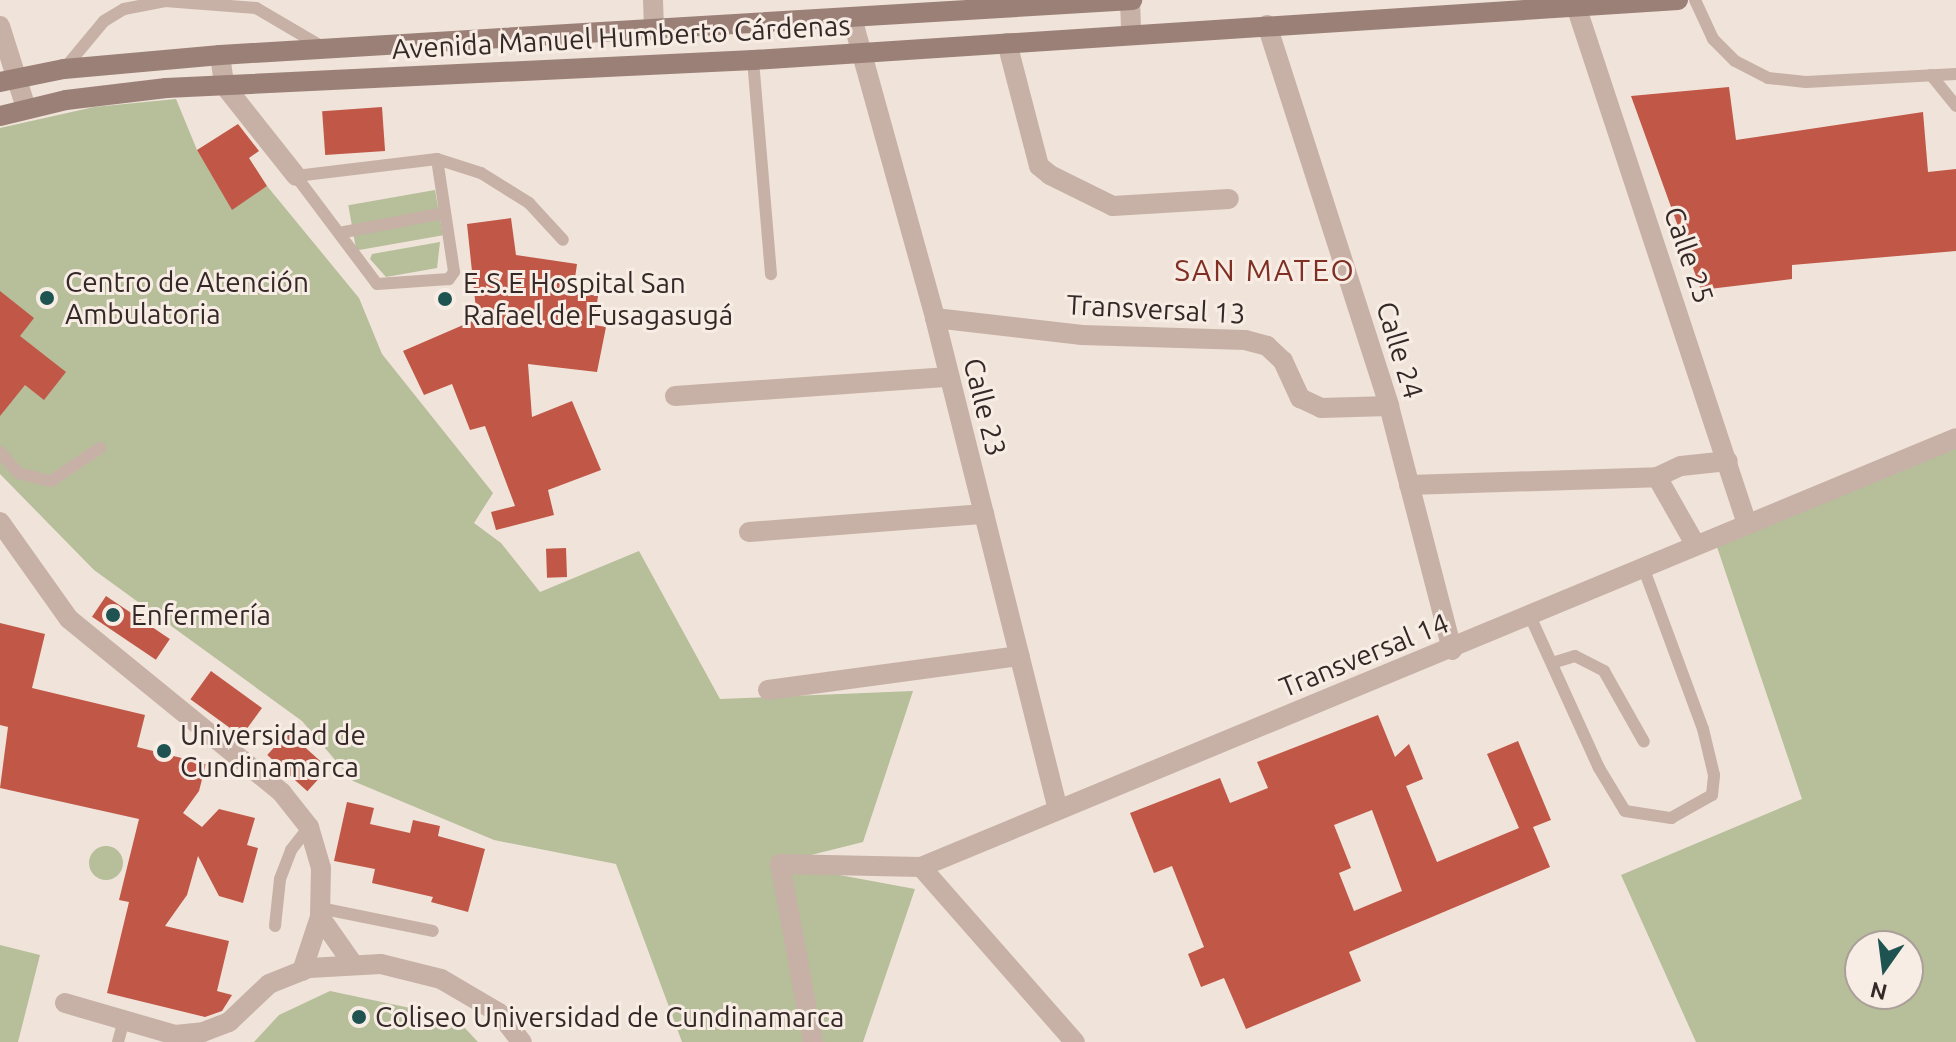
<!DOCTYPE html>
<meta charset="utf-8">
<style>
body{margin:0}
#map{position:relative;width:1956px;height:1042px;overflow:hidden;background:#f0e3d9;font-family:Ubuntu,sans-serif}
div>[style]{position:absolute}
.green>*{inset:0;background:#b6be9a;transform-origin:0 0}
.round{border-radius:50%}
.building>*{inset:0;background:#c05747;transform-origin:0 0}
.service>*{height:12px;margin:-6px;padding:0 6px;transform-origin:6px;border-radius:6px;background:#c7b1a6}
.minor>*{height:20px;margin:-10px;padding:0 10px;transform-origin:10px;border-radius:10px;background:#c7b1a6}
.tertiary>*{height:20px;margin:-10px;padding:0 10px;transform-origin:10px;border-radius:10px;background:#c7b1a6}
.secondary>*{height:20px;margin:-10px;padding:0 10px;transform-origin:10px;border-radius:10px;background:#9b8078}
.dots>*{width:22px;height:22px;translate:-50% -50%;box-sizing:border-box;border:4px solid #f8ede5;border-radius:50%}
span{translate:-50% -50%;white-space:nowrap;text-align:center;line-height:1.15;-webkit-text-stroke:6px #f8ede5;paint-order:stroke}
.street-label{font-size:28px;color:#342927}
.poi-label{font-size:28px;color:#342927}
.left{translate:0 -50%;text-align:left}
.neighbourhood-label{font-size:30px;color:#7f2f23;letter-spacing:2px}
.north{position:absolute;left:1844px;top:930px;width:80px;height:80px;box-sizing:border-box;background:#f8ede5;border:2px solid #aa9f99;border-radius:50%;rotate:194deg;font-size:22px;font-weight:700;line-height:32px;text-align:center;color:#342927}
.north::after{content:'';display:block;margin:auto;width:28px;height:36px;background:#1e5351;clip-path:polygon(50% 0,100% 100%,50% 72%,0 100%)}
</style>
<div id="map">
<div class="green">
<div style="clip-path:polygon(176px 99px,197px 150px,232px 209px,267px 186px,359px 298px,382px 354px,493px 493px,474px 523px,501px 543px,540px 592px,639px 551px,720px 699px,913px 691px,863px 842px,795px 859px,796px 867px,915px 889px,863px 1042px,682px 1042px,616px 864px,494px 840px,353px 781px,302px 721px,94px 570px,0 474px,0 128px,94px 107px)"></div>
<div style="left:435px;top:190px;width:46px;height:88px;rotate:80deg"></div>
<div style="clip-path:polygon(440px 242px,437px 268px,386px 277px,370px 259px,372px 254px)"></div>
<div style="clip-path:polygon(evenodd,1956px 448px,1956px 1042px,1696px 1042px,1621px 875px,1802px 799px,1716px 544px,1956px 448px,1860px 946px,1908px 946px,1908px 994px,1860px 994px,1860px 946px)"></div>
<div class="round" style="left:89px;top:846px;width:34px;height:34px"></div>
<div style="clip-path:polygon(0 945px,40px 955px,18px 1042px,0 1042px)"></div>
<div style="clip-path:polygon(330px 991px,429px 1012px,463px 1026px,478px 1042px,254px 1042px,279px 1015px)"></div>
</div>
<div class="building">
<div style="clip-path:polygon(1729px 87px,1736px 140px,1923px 112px,1928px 172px,1956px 169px,1956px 251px,1792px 265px,1792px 279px,1701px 290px,1631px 96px)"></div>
<div style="left:382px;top:107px;width:44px;height:60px;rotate:86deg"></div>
<div style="clip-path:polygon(238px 124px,259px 151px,249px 158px,267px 186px,232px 210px,197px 150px)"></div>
<div style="clip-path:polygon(511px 218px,516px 255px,577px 264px,573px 292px,598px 296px,594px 325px,606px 327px,597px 372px,528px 364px,532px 417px,572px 401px,601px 470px,548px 490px,554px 515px,496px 530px,491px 512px,515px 506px,485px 426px,470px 430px,452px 384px,424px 395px,403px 351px,477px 319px,467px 224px)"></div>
<div style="clip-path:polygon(0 291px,34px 318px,20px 336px,66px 372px,44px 400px,25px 385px,0 416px)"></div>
<div style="left:566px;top:548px;width:29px;height:20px;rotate:88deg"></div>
<div style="left:106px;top:596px;width:77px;height:25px;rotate:34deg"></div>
<div style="clip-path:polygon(0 623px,45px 634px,32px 688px,145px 715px,137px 747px,206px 764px,199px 791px,183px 813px,202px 827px,219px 809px,255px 818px,247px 845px,258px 848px,243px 903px,219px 896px,198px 856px,187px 895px,165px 926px,229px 941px,217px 991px,232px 995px,222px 1011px,205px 1017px,107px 993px,129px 902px,119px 900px,139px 819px,0 788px,8px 727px,0 725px)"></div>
<div style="left:211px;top:671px;width:63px;height:35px;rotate:36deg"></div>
<div style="clip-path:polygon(evenodd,1378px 715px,1395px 757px,1409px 744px,1423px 779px,1406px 786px,1437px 862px,1519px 828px,1487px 754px,1518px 741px,1551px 820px,1533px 827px,1550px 867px,1349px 952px,1361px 981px,1246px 1029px,1224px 978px,1201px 987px,1188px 954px,1204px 947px,1172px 866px,1154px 873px,1130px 813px,1220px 778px,1230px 803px,1268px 788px,1257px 762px,1378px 715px,1372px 810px,1402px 891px,1354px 911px,1339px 873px,1351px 868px,1334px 825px,1372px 810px)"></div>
<div style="left:288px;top:732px;width:54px;height:31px;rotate:42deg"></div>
<div style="clip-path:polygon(347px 802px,374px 808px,370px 824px,410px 833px,413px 820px,440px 826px,438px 836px,485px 849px,468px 912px,431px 902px,433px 897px,372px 883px,375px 869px,334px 861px)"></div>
</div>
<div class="service">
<div style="left:1695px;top:0;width:43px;rotate:65.2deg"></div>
<div style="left:1713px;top:39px;width:31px;rotate:45deg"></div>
<div style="left:1735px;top:61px;width:37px;rotate:27deg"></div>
<div style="left:1768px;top:78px;width:38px;rotate:6deg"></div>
<div style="left:1806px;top:82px;width:150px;rotate:-3.1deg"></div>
<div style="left:753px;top:60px;width:215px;rotate:85.2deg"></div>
<div style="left:64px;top:69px;width:62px;rotate:-50.2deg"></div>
<div style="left:104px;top:21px;width:23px;rotate:-31deg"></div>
<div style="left:124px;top:9px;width:42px;rotate:-11deg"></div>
<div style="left:165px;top:1px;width:91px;rotate:4.4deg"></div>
<div style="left:256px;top:8px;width:81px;rotate:30.4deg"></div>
<div style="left:1931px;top:75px;width:40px;rotate:51deg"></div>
<div style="left:437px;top:159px;width:114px;rotate:81.4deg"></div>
<div style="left:454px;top:272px;width:9px;rotate:126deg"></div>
<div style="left:449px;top:279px;width:72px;rotate:176deg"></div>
<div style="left:377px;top:284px;width:135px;rotate:-126.9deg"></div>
<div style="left:296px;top:176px;width:142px;rotate:-6.9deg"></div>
<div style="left:437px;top:159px;width:46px;rotate:17.7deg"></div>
<div style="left:481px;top:173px;width:57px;rotate:32deg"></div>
<div style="left:529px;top:203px;width:50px;rotate:47.4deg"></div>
<div style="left:339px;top:233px;width:108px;rotate:-10.7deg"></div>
<div style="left:0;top:452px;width:28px;rotate:49deg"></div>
<div style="left:18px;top:473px;width:34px;rotate:14deg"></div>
<div style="left:51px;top:481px;width:59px;rotate:-34deg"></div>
<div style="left:1530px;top:616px;width:167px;rotate:65.6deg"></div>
<div style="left:1599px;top:768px;width:50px;rotate:58.8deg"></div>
<div style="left:1625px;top:811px;width:47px;rotate:8.7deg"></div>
<div style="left:1671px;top:818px;width:47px;rotate:-29.3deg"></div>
<div style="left:1712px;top:795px;width:20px;rotate:-84deg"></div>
<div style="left:1714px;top:775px;width:47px;rotate:-103.4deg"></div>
<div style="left:1703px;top:729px;width:173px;rotate:-110.3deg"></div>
<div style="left:1552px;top:663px;width:24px;rotate:-17deg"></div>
<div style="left:1575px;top:656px;width:33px;rotate:27deg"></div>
<div style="left:1604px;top:671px;width:81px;rotate:60.6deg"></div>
<div style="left:320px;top:908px;width:115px;rotate:11.5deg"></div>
<div style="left:275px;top:926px;width:47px;rotate:-83.9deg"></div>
<div style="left:280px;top:879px;width:31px;rotate:-69deg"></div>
<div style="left:291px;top:850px;width:29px;rotate:-52deg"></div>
<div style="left:118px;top:1042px;width:20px;rotate:-75deg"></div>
</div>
<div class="minor">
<div style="left:653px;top:0;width:31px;rotate:88deg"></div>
<div style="left:1130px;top:0;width:34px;rotate:88deg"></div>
<div style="left:1576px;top:6px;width:542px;rotate:71.73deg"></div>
<div style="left:852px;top:18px;width:311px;rotate:74.5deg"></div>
<div style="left:935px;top:318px;width:507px;rotate:75.96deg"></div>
<div style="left:1267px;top:25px;width:400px;rotate:72.2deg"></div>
<div style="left:1389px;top:406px;width:252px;rotate:75.5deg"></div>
<div style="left:1007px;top:43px;width:127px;rotate:75.4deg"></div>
<div style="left:1039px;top:166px;width:14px;rotate:39deg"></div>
<div style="left:1050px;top:175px;width:70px;rotate:26.2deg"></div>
<div style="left:1113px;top:206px;width:116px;rotate:-3.5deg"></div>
<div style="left:220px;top:55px;width:30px;rotate:82deg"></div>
<div style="left:224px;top:85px;width:116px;rotate:51.6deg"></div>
<div style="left:935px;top:318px;width:148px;rotate:6.6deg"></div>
<div style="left:1082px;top:335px;width:163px;rotate:1.8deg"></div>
<div style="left:1245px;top:340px;width:23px;rotate:15deg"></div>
<div style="left:1267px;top:346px;width:22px;rotate:43deg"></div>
<div style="left:1283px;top:361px;width:41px;rotate:65.3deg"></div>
<div style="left:1300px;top:398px;width:23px;rotate:25deg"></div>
<div style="left:1321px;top:408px;width:68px;rotate:-1.7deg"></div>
<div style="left:675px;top:396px;width:274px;rotate:-4deg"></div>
<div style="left:1657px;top:477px;width:77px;rotate:60.4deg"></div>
<div style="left:1409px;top:485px;width:248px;rotate:-1.8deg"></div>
<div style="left:1657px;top:477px;width:26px;rotate:-25deg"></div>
<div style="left:1681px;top:466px;width:47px;rotate:-6.1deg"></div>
<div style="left:0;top:522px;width:119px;rotate:54.6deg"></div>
<div style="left:69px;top:619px;width:275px;rotate:39.2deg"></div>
<div style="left:282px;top:793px;width:43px;rotate:51.5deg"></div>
<div style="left:309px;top:827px;width:43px;rotate:73.7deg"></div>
<div style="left:321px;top:868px;width:49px;rotate:91.2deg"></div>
<div style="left:320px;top:917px;width:57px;rotate:108.4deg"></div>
<div style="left:749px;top:532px;width:236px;rotate:-4.4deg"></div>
<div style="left:768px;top:690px;width:254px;rotate:-7.7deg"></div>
<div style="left:921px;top:867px;width:233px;rotate:48.7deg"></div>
<div style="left:320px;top:917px;width:57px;rotate:54.9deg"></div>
<div style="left:65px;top:1003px;width:115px;rotate:16.2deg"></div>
<div style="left:175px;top:1035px;width:28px;rotate:-6deg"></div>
<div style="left:203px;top:1032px;width:28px;rotate:-21deg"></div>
<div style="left:229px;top:1022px;width:55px;rotate:-43.5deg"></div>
<div style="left:269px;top:984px;width:43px;rotate:-21.8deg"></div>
<div style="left:309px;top:968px;width:72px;rotate:-3.2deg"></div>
<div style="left:381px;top:964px;width:62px;rotate:14deg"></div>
<div style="left:441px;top:979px;width:67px;rotate:30.4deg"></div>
<div style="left:499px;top:1013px;width:37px;rotate:52deg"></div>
<div style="left:813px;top:1042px;width:181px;rotate:-100.5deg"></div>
<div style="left:780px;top:864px;width:141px;rotate:1.2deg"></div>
<div style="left:921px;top:867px;width:1120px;rotate:-22.51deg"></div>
</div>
<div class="tertiary">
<div style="left:0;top:26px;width:86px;rotate:72.4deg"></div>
</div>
<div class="secondary">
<div style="left:0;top:82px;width:65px;rotate:-11.5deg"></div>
<div style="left:64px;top:69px;width:157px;rotate:-5.1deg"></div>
<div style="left:220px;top:55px;width:914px;rotate:-3.45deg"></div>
<div style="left:0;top:116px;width:68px;rotate:-13.6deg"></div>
<div style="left:66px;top:100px;width:101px;rotate:-6.8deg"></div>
<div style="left:166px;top:88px;width:588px;rotate:-2.73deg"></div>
<div style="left:753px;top:60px;width:927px;rotate:-3.71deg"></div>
</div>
<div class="dots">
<div style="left:47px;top:298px;background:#1e5351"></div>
<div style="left:445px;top:299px;background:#1e5351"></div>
<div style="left:113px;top:615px;background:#1e5351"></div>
<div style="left:164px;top:751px;background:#1e5351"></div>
<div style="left:359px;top:1017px;background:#1e5351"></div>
</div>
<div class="street-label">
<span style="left:621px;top:37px;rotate:-3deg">Avenida Manuel Humberto Cárdenas</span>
<span style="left:1689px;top:255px;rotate:71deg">Calle 25</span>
<span style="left:1156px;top:309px;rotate:3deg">Transversal 13</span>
<span style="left:1400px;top:350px;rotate:73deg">Calle 24</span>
<span style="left:985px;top:407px;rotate:76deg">Calle 23</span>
<span style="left:1364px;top:655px;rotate:-22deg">Transversal 14</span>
</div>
<div class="poi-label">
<span class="left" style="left:65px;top:298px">Centro de Atención<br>Ambulatoria</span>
<span class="left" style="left:463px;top:299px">E.S.E Hospital San<br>Rafael de Fusagasugá</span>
<span class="left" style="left:131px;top:615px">Enfermería</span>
<span class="left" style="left:180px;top:751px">Universidad de<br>Cundinamarca</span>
<span class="left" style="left:375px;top:1017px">Coliseo Universidad de Cundinamarca</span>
</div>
<div class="neighbourhood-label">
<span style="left:1265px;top:270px">SAN MATEO</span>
</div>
<div class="north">N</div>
</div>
